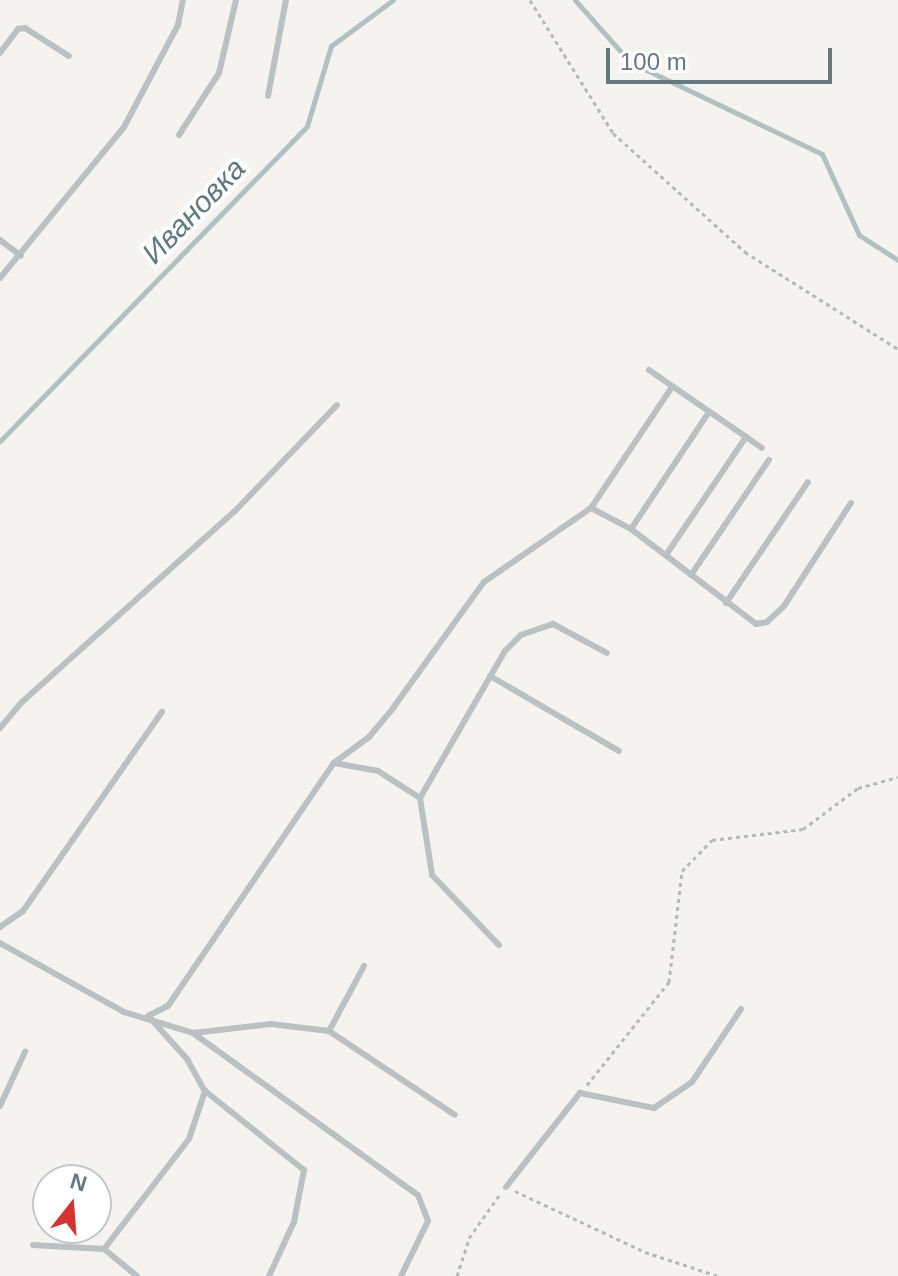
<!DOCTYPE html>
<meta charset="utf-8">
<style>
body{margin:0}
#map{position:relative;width:898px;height:1276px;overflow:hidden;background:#f4f3f0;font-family:Helvetica,sans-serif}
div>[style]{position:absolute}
.stream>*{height:5px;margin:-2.5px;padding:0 2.5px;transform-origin:2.5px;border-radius:2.5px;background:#b1c1c2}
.path>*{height:3px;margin-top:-1.5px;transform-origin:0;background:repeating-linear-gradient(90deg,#b5b9ba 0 4px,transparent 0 8px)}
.lane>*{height:6px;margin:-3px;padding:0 3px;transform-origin:3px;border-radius:3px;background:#bbc0c2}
span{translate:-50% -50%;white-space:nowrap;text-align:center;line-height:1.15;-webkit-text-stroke:8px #fff;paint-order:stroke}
.water-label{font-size:30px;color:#617b7c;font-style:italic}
.north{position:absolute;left:32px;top:1164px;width:80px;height:80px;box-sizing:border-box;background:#fff;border:2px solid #c2c9cc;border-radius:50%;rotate:17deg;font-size:22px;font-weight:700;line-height:32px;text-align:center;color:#66797f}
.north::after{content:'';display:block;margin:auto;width:28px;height:36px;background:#d23532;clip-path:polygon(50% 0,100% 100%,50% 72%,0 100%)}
.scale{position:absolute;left:606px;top:48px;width:226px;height:36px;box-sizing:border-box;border:4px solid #66797f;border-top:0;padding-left:10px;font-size:24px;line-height:28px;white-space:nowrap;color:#66797f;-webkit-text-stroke:6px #fff;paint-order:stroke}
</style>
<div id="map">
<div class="stream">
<div style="left:575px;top:0;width:83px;rotate:48.4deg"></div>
<div style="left:630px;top:62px;width:213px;rotate:25.6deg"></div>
<div style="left:822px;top:154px;width:89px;rotate:65.4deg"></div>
<div style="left:859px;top:235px;width:46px;rotate:32.7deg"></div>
<div style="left:0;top:441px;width:440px;rotate:-45.7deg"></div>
<div style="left:307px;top:126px;width:84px;rotate:-73.3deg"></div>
<div style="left:331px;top:46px;width:77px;rotate:-36.6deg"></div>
</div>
<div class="path">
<div style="left:530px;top:0;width:157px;rotate:58deg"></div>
<div style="left:613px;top:133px;width:178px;rotate:42deg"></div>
<div style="left:745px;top:252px;width:181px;rotate:32.4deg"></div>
<div style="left:587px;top:1085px;width:132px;rotate:-51.5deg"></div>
<div style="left:669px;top:982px;width:112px;rotate:-83.3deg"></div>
<div style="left:682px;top:871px;width:43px;rotate:-45.9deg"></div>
<div style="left:712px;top:840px;width:92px;rotate:-6.9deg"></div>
<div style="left:803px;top:829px;width:69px;rotate:-36.7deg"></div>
<div style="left:858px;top:788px;width:41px;rotate:-15.4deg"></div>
<div style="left:515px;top:1191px;width:144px;rotate:25.1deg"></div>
<div style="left:645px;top:1252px;width:77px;rotate:18.2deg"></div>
<div style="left:457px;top:1276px;width:40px;rotate:-72deg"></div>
<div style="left:469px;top:1238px;width:54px;rotate:-54.8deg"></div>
</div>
<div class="lane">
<div style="left:0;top:53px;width:30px;rotate:-53deg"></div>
<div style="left:18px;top:29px;width:7px;rotate:-8deg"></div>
<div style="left:25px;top:28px;width:52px;rotate:32.5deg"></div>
<div style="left:268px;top:96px;width:98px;rotate:-79.4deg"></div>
<div style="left:179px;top:135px;width:74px;rotate:-57.2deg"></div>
<div style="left:219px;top:73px;width:75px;rotate:-76.9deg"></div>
<div style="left:0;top:240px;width:26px;rotate:37deg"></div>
<div style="left:0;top:278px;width:195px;rotate:-50.6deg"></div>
<div style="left:124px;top:127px;width:115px;rotate:-62.1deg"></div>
<div style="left:178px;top:25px;width:25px;rotate:-79deg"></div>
<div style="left:649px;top:370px;width:137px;rotate:34.6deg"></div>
<div style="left:591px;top:508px;width:146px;rotate:-56.2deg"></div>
<div style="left:631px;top:529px;width:141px;rotate:-56.3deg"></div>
<div style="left:666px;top:555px;width:143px;rotate:-55.9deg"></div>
<div style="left:691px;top:575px;width:139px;rotate:-55.9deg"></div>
<div style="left:726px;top:603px;width:146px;rotate:-55.9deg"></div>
<div style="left:490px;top:676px;width:149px;rotate:30.2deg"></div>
<div style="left:0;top:728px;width:34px;rotate:-50deg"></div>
<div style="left:22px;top:702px;width:286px;rotate:-41.9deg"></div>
<div style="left:235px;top:511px;width:147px;rotate:-46.1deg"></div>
<div style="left:334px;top:763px;width:45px;rotate:10.3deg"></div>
<div style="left:378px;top:771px;width:50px;rotate:32.7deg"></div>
<div style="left:420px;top:798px;width:78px;rotate:81.1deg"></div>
<div style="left:432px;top:875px;width:97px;rotate:46.3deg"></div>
<div style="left:420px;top:798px;width:170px;rotate:-60deg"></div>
<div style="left:505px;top:651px;width:23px;rotate:-45deg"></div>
<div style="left:521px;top:635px;width:34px;rotate:-19deg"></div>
<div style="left:553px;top:624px;width:61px;rotate:28.2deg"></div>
<div style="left:0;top:927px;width:28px;rotate:-35deg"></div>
<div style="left:23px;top:911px;width:243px;rotate:-55.1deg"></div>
<div style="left:0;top:943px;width:142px;rotate:29.1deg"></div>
<div style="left:124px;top:1012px;width:72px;rotate:16.9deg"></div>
<div style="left:193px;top:1033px;width:79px;rotate:-6.6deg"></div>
<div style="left:271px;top:1024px;width:58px;rotate:6.9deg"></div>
<div style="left:329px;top:1031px;width:151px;rotate:33.7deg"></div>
<div style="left:148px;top:1016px;width:22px;rotate:-27deg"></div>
<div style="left:168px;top:1006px;width:294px;rotate:-55.7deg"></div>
<div style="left:334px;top:763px;width:44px;rotate:-36.6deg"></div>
<div style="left:369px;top:737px;width:38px;rotate:-50deg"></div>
<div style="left:393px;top:708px;width:155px;rotate:-54.2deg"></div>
<div style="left:484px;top:582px;width:130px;rotate:-34.7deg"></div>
<div style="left:591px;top:508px;width:45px;rotate:27.7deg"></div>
<div style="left:631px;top:529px;width:157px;rotate:37.2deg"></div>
<div style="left:756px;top:624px;width:11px;rotate:-10deg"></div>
<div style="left:767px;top:622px;width:23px;rotate:-43deg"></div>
<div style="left:784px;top:606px;width:123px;rotate:-57deg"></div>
<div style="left:151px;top:1019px;width:54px;rotate:48deg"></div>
<div style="left:187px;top:1059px;width:37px;rotate:61deg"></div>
<div style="left:205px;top:1091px;width:127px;rotate:38.6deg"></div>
<div style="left:304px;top:1170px;width:53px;rotate:100.9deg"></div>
<div style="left:294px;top:1222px;width:60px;rotate:114.8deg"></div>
<div style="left:329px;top:1031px;width:74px;rotate:-61.7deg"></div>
<div style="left:193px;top:1033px;width:277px;rotate:35.8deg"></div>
<div style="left:418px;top:1195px;width:28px;rotate:69deg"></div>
<div style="left:428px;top:1221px;width:61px;rotate:116.1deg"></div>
<div style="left:0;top:1106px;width:60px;rotate:-65.2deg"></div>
<div style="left:506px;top:1187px;width:120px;rotate:-51.8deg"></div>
<div style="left:580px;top:1093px;width:76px;rotate:11.5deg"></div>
<div style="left:654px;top:1108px;width:46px;rotate:-34.4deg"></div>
<div style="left:692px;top:1082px;width:88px;rotate:-56.1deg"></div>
<div style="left:33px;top:1245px;width:71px;rotate:3.2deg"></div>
<div style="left:104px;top:1249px;width:139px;rotate:-52.3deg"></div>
<div style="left:189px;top:1139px;width:51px;rotate:-71.6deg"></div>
<div style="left:104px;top:1249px;width:43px;rotate:39.3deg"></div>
</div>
<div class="water-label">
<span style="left:194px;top:211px;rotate:-46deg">Ивановка</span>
</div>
<div class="north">N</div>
<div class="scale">100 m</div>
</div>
